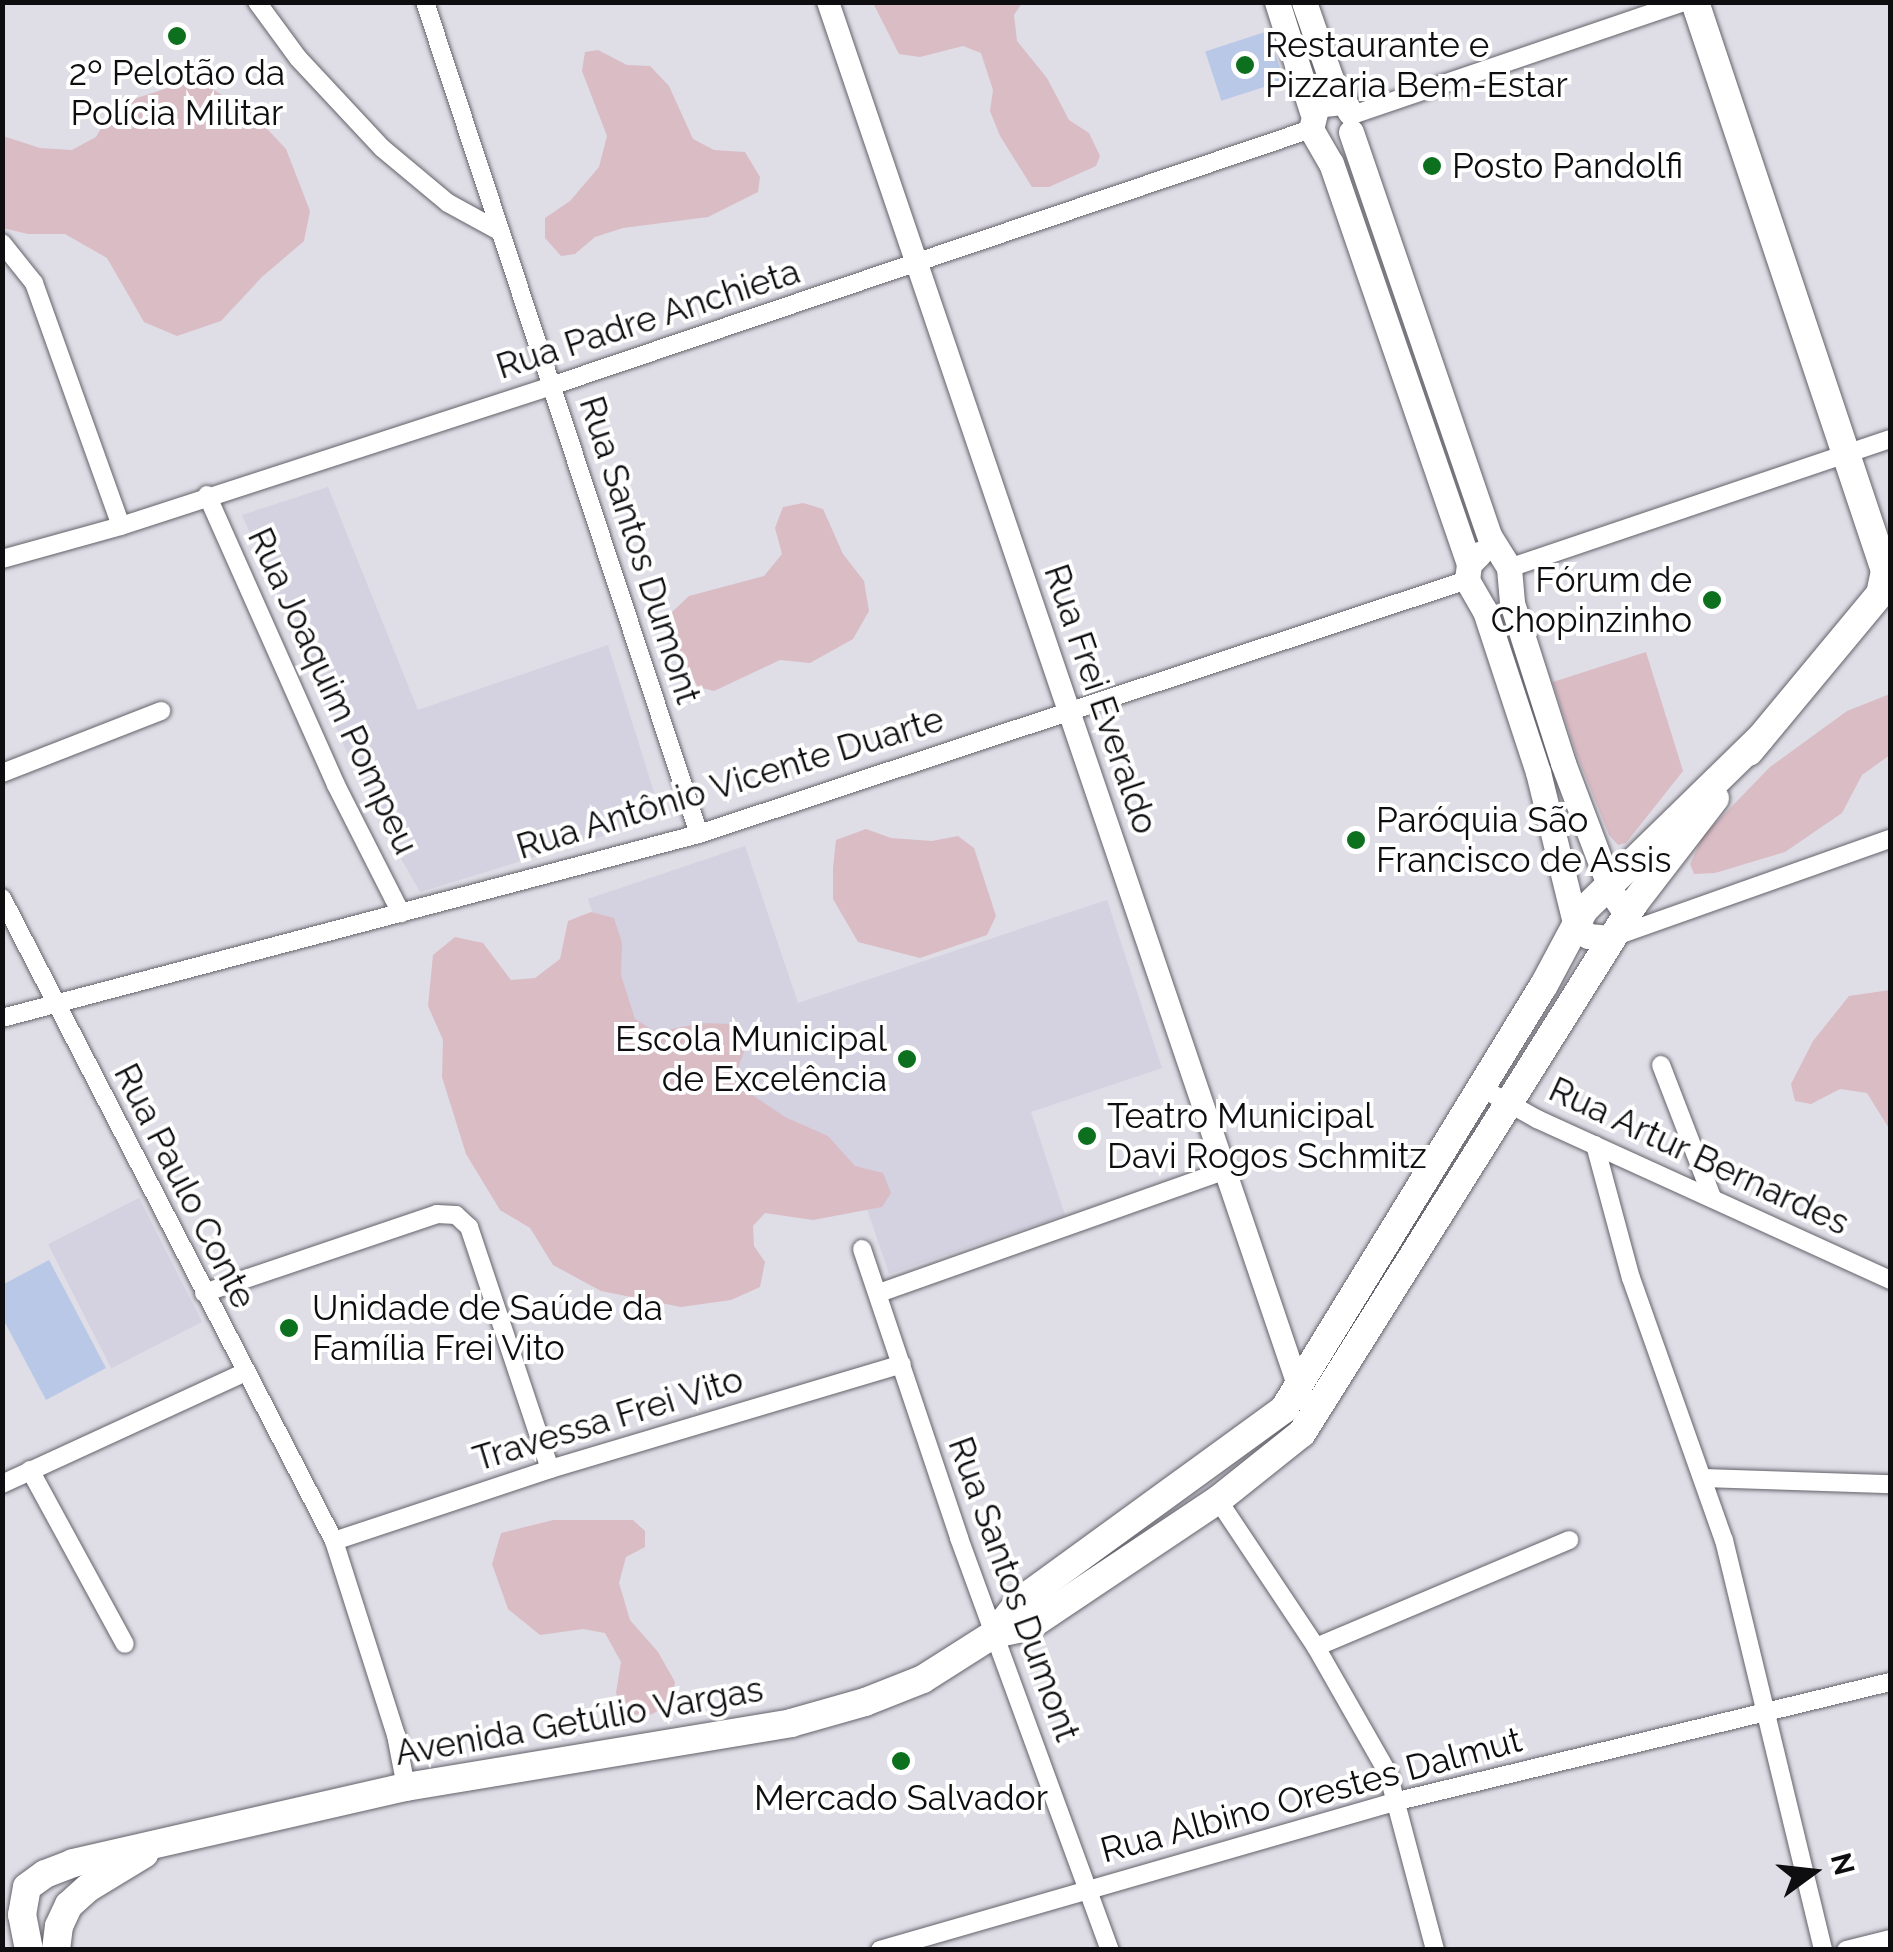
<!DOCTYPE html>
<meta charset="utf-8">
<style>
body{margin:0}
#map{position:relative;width:1893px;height:1952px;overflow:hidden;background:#dfdde6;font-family:Raleway,sans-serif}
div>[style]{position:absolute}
.built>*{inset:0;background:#d4d1e0;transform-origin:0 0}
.green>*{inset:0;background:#dabcc5}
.building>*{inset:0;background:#bac8e8;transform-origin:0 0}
.roads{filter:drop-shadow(0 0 2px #64626a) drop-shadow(0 0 2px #64626a)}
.minor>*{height:18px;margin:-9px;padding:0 9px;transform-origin:9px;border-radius:9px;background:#fff}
.tertiary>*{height:22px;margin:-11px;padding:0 11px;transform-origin:11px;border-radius:11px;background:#fff}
.secondary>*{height:25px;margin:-12.5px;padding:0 12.5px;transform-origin:12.5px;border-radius:12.5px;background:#fff}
.primary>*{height:28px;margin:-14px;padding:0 14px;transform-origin:14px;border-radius:14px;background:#fff}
.dots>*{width:28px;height:28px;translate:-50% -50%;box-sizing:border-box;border:5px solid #fff;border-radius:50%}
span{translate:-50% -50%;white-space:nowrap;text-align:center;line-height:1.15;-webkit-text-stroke:8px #fff;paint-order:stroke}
.poi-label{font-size:35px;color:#0e0d10}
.left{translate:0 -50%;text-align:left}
.right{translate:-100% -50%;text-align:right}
.street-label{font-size:35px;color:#0e0d10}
.frame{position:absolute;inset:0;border:5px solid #0e0d10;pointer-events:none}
.north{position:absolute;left:1763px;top:1822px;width:100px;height:100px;-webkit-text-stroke:8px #fff;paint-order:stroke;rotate:75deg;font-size:28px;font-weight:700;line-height:40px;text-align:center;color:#0e0d10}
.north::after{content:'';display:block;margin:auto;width:35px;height:45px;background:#0e0d10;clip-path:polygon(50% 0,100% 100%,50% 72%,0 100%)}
</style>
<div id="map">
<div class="built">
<div style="clip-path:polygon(328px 487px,418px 710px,608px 645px,662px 818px,420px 892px,369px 802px,242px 515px)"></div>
<div style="clip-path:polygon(745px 846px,798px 1003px,1107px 900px,1162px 1068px,1031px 1112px,1065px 1215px,889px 1274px,865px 1203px,639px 1051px,588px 899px)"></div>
<div style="left:139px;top:1198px;width:139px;height:102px;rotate:63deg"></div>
</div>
<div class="green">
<div style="clip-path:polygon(873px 3px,1022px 3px,1014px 15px,1017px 41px,1047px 78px,1069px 120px,1089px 133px,1100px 156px,1096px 166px,1049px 187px,1032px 187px,1000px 136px,990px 111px,993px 90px,981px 53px,963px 46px,920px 57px,899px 54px)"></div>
<div style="clip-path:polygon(598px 50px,627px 65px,650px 66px,669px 86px,693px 139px,714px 150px,745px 152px,760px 177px,758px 192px,708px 217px,623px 228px,595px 237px,575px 254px,561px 256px,545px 238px,545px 218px,570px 201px,599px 167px,607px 136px,582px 71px,585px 52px)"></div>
<div style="clip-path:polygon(196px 79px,253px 114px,286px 149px,310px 211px,304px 241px,262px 277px,221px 321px,177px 336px,144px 322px,107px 258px,65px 234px,28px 234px,3px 228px,3px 136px,40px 148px,72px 150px,96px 137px,115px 105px)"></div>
<div style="clip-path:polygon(803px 503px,823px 509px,843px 554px,864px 581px,869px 611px,853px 639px,810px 663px,780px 660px,714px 691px,698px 687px,676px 650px,671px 613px,689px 596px,764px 576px,782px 554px,775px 528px,783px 507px)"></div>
<div style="clip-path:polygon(1646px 652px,1683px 771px,1626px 843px,1618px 845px,1609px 835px,1576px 753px,1553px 682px)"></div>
<div style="clip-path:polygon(1890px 694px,1890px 755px,1862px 775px,1842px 813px,1785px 852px,1715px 873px,1694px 874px,1690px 864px,1703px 836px,1770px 767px,1847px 711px)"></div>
<div style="clip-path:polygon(866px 829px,891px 838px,932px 841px,958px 836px,974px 848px,996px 916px,987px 935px,920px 958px,858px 942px,833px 899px,833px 868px,836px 840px)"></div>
<div style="clip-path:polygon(591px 912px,614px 918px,622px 943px,621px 975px,635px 1019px,656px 1032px,702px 1023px,730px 1024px,746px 1046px,736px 1073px,745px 1090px,785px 1117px,828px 1136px,855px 1166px,883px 1173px,891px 1193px,882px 1207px,813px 1220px,765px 1213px,753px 1226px,754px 1246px,765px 1262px,760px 1287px,731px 1300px,681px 1307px,601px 1291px,553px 1265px,530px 1228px,500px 1210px,466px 1154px,442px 1077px,443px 1040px,428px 1006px,433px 955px,455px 937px,483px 943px,511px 980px,535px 978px,560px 959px,568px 921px)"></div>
<div style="clip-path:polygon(1890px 990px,1890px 1130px,1867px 1093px,1840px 1089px,1811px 1104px,1795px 1101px,1791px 1084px,1813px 1041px,1849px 996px)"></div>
<div style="clip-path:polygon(553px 1520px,633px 1520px,645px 1531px,645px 1547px,626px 1557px,619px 1583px,630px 1620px,658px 1652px,675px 1682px,672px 1704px,650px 1715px,625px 1714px,616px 1693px,621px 1662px,605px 1633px,583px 1629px,540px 1635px,508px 1609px,492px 1564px,501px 1533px)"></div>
</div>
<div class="building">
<div style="left:1268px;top:31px;width:52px;height:66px;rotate:72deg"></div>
<div style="clip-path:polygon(49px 1260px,106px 1368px,46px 1400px,2px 1317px,2px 1285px)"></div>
</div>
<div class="roads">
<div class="minor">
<div style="left:257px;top:2px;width:69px;rotate:53.8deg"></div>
<div style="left:298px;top:58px;width:123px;rotate:47deg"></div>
<div style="left:382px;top:148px;width:86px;rotate:39.8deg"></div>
<div style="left:448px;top:203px;width:60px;rotate:28.7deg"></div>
<div style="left:425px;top:2px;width:876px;rotate:71.77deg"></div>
<div style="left:1352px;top:115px;width:351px;rotate:-18.8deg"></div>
<div style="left:2px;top:243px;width:51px;rotate:51.3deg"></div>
<div style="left:34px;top:283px;width:258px;rotate:70.3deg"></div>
<div style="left:207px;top:495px;width:317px;rotate:66deg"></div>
<div style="left:336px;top:785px;width:144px;rotate:63.1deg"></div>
<div style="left:2px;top:559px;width:123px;rotate:-15.5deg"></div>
<div style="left:121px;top:526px;width:452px;rotate:-18deg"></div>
<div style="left:551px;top:386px;width:802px;rotate:-18.68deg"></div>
<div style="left:1509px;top:568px;width:402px;rotate:-18.7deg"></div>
<div style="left:2px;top:773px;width:171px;rotate:-21.3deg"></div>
<div style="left:2px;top:898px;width:724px;rotate:62.69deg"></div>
<div style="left:334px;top:1541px;width:204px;rotate:72.3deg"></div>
<div style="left:396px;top:1735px;width:53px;rotate:79.1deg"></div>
<div style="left:1613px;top:937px;width:294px;rotate:-19.5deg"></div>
<div style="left:2px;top:1018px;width:721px;rotate:-14.79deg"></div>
<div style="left:699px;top:834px;width:809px;rotate:-18.3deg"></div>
<div style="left:1661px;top:1065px;width:142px;rotate:68.9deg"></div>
<div style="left:1482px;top:1088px;width:63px;rotate:29.4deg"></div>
<div style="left:1537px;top:1119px;width:388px;rotate:24.5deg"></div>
<div style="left:1595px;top:1145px;width:138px;rotate:74.9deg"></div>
<div style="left:1631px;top:1278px;width:278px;rotate:70.5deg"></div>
<div style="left:1724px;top:1540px;width:422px;rotate:76.4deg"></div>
<div style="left:862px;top:1249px;width:305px;rotate:71.4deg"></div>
<div style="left:959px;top:1538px;width:439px;rotate:69.9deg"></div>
<div style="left:204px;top:1293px;width:246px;rotate:-18.7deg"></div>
<div style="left:437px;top:1214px;width:19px;rotate:3deg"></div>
<div style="left:456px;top:1215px;width:18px;rotate:43deg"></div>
<div style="left:469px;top:1227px;width:255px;rotate:71.5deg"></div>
<div style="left:879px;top:1293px;width:366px;rotate:-19.5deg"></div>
<div style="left:30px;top:1470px;width:198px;rotate:61.4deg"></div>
<div style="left:1705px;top:1478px;width:185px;rotate:1.9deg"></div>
<div style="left:2px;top:1484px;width:268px;rotate:-24.7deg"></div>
<div style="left:1218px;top:1500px;width:177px;rotate:56.3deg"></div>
<div style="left:1316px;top:1647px;width:145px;rotate:60.3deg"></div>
<div style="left:1388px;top:1773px;width:183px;rotate:75.1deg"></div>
<div style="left:334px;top:1541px;width:228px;rotate:-18.4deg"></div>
<div style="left:550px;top:1469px;width:367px;rotate:-16.6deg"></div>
<div style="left:1316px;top:1647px;width:275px;rotate:-22.9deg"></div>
<div style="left:880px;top:1950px;width:539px;rotate:-16.05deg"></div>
<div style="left:1398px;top:1801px;width:506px;rotate:-13.6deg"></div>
<div style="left:1846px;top:1950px;width:45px;rotate:-14deg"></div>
</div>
<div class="tertiary">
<div style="left:828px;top:2px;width:1476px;rotate:71.23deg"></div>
</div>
<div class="secondary">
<div style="left:1277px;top:2px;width:115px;rotate:72.3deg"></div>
<div style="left:1304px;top:2px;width:82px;rotate:70.7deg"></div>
<div style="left:1331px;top:79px;width:38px;rotate:60deg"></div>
<div style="left:1341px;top:102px;width:24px;rotate:173deg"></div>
<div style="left:1317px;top:105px;width:25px;rotate:104deg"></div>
<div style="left:1311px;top:129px;width:39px;rotate:60deg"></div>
<div style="left:1331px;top:163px;width:424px;rotate:71deg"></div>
<div style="left:1351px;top:132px;width:428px;rotate:71.1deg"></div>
<div style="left:1490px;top:537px;width:36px;rotate:58deg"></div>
<div style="left:1509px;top:568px;width:35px;rotate:85deg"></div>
<div style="left:1512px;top:603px;width:168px;rotate:72.3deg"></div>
<div style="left:1563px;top:763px;width:139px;rotate:69.3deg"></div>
<div style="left:1612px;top:893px;width:27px;rotate:56deg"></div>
<div style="left:1479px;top:554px;width:14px;rotate:135deg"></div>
<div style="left:1469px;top:564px;width:16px;rotate:97deg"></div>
<div style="left:1467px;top:580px;width:36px;rotate:60deg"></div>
<div style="left:1485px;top:611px;width:169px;rotate:71.8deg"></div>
<div style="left:1538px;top:772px;width:155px;rotate:76.2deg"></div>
<div style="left:1575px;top:923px;width:18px;rotate:45deg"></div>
<div style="left:1588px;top:936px;width:25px;rotate:5deg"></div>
</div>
<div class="primary">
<div style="left:1695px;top:2px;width:600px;rotate:71.53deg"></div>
<div style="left:1885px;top:571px;width:24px;rotate:102deg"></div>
<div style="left:1880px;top:594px;width:205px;rotate:129.7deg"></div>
<div style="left:994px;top:1634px;width:35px;rotate:-12deg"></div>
<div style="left:1028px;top:1627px;width:229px;rotate:-33.8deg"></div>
<div style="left:1218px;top:1500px;width:107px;rotate:-38.6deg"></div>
<div style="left:1302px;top:1433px;width:627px;rotate:-57.91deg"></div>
<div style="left:1635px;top:902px;width:131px;rotate:-52.4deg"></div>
<div style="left:29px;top:1950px;width:36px;rotate:-101deg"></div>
<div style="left:22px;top:1915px;width:28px;rotate:-80deg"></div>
<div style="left:27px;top:1887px;width:22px;rotate:-36deg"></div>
<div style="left:45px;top:1874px;width:30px;rotate:-21deg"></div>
<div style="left:73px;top:1863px;width:342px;rotate:-12.9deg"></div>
<div style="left:406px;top:1787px;width:390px;rotate:-9.4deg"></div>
<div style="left:791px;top:1723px;width:77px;rotate:-15.8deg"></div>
<div style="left:865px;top:1702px;width:62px;rotate:-21.6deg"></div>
<div style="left:923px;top:1679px;width:84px;rotate:-32.4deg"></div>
<div style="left:994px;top:1634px;width:42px;rotate:-51.8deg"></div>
<div style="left:1020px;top:1601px;width:326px;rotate:-36deg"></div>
<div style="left:1284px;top:1409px;width:497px;rotate:-58.5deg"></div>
<div style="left:1544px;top:985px;width:85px;rotate:-61.9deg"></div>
<div style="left:1584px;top:910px;width:245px;rotate:-44.3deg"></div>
<div style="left:56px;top:1950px;width:24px;rotate:-83deg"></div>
<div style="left:59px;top:1926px;width:23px;rotate:-65deg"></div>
<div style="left:69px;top:1905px;width:25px;rotate:-42deg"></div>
<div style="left:88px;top:1888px;width:66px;rotate:-31.3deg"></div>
</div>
</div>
<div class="dots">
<div style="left:177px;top:36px;background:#0d701e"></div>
<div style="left:1245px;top:65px;background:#0d701e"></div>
<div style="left:1432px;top:166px;background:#0d701e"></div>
<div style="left:1712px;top:600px;background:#0d701e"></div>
<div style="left:1356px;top:840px;background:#0d701e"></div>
<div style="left:907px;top:1059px;background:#0d701e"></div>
<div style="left:1087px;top:1136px;background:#0d701e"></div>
<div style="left:289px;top:1328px;background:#0d701e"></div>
<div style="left:901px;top:1761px;background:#0d701e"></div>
</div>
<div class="poi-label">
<span class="left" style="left:1265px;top:65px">Restaurante e<br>Pizzaria Bem-Estar</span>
<span style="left:177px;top:93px">2º Pelotão da<br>Polícia Militar</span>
<span class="left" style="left:1452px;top:166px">Posto Pandolfi</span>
<span class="right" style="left:1692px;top:600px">Fórum de<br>Chopinzinho</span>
<span class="left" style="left:1376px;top:840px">Paróquia São<br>Francisco de Assis</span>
<span class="right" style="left:887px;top:1059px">Escola Municipal<br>de Excelência</span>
<span class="left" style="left:1107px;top:1136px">Teatro Municipal<br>Davi Rogos Schmitz</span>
<span class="left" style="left:312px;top:1328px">Unidade de Saúde da<br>Família Frei Vito</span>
<span style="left:901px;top:1798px">Mercado Salvador</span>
</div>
<div class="street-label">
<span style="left:648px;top:319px;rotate:-18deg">Rua Padre Anchieta</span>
<span style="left:640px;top:550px;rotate:72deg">Rua Santos Dumont</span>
<span style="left:333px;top:691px;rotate:65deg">Rua Joaquim Pompeu</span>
<span style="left:1101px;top:699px;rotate:71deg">Rua Frei Everaldo</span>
<span style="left:730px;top:783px;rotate:-17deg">Rua Antônio Vicente Duarte</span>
<span style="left:1699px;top:1156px;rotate:25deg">Rua Artur Bernardes</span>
<span style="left:185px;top:1186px;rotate:63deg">Rua Paulo Conte</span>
<span style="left:608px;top:1419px;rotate:-17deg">Travessa Frei Vito</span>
<span style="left:1014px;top:1589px;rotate:70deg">Rua Santos Dumont</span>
<span style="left:579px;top:1721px;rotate:-10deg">Avenida Getúlio Vargas</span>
<span style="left:1311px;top:1795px;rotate:-15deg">Rua Albino Orestes Dalmut</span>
</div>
<div class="frame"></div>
<div class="north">N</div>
</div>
